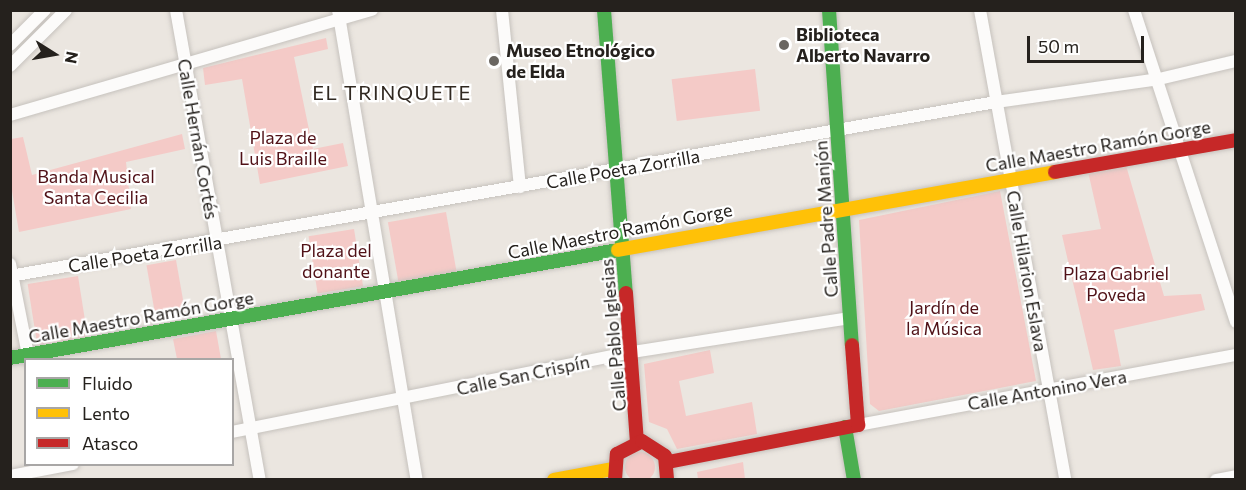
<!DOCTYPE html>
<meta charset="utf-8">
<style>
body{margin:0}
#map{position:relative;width:1246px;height:490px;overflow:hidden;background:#ebe6e0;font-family:Commissioner,sans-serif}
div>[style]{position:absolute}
.green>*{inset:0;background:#f4cac7;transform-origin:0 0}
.round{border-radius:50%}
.roads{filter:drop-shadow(0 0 2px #c6c2bd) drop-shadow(0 0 2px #c6c2bd)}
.street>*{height:12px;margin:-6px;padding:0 6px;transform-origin:6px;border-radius:6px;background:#fcfbfa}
.fast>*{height:14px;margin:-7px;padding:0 7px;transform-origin:7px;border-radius:7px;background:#4caf50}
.slow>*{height:14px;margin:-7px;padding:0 7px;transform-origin:7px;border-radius:7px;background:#ffc107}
.jam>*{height:14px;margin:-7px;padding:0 7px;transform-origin:7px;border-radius:7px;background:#c62828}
.dots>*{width:16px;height:16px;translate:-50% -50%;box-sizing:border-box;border:3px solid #fff;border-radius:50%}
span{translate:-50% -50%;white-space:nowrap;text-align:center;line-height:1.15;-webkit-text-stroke:4.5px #fff;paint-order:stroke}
.poi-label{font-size:18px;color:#25211d;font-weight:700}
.left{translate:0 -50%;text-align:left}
.park-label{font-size:18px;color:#501117}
.street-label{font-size:18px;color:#25211d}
.neighbourhood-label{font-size:20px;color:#302820;letter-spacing:1.5px}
.frame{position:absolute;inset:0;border:12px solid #25211d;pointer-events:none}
.legend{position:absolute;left:24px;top:358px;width:210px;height:108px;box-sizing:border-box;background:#fff;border:2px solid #a8a6a5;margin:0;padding:8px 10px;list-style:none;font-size:18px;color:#25211d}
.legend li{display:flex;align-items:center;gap:12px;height:30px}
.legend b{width:30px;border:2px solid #a8a6a5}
.north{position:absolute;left:24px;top:24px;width:60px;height:60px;-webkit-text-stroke:4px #fff;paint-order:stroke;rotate:101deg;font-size:16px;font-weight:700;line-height:24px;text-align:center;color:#25211d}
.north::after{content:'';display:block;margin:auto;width:21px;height:27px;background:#25211d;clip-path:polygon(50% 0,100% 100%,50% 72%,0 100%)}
.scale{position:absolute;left:1027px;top:36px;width:117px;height:27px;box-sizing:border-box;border:3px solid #25211d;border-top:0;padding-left:8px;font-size:18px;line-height:21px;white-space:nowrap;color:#25211d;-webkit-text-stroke:4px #fff;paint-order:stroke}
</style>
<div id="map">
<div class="green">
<div style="clip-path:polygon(326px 38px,328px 49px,294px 57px,313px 149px,343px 143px,348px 166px,260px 184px,242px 79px,205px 85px,203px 68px)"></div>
<div style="left:755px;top:69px;width:42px;height:84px;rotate:83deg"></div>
<div style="clip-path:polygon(182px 134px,185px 149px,126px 162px,131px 209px,19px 232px,11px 185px,11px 139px,23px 137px,32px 175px)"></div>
<div style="clip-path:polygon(1125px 162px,1164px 296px,1201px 294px,1205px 310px,1114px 330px,1121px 366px,1093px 370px,1062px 235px,1101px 229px,1087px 167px)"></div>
<div style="clip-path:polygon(1000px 191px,1036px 381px,879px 411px,870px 404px,859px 220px)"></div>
<div style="left:446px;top:212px;width:62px;height:59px;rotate:80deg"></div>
<div style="left:354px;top:229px;width:58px;height:46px;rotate:81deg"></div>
<div style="left:176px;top:260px;width:58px;height:30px;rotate:80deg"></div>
<div style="left:78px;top:276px;width:62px;height:51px;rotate:81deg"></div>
<div style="clip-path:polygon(216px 331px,221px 359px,177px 359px,173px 339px)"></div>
<div style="clip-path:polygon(710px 350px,714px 373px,679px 381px,686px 416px,752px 402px,757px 434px,677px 449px,667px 429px,649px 422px,644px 364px)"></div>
<div class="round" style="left:625px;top:452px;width:30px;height:30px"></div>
<div style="clip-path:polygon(743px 462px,745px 479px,698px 479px,697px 472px)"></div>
</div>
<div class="roads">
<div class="street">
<div style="left:176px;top:10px;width:477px;rotate:79.9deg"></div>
<div style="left:338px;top:10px;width:477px;rotate:80.5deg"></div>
<div style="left:502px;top:10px;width:178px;rotate:84.2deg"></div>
<div style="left:980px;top:10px;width:478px;rotate:79.7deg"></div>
<div style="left:1134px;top:10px;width:328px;rotate:71.9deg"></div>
<div style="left:10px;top:45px;width:49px;rotate:-45deg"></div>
<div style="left:10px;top:66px;width:79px;rotate:-45deg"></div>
<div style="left:10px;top:115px;width:377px;rotate:-16.2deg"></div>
<div style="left:10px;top:264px;width:98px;rotate:78.8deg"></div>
<div style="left:10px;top:276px;width:1001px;rotate:-10.01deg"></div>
<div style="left:996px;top:102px;width:165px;rotate:-8deg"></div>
<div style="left:1159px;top:79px;width:79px;rotate:-13.2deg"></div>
<div style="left:858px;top:425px;width:384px;rotate:-10.5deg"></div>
<div style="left:232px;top:432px;width:409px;rotate:-11.3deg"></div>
<div style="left:633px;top:352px;width:220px;rotate:-8.9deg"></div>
<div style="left:10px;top:476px;width:64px;rotate:-10.8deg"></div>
<div style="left:1216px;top:480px;width:20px;rotate:-11deg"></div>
</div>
<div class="fast">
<div style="left:604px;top:10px;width:284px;rotate:85.6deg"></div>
<div style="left:829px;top:10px;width:336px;rotate:86.1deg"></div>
<div style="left:10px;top:358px;width:618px;rotate:-10.07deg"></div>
<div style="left:845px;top:427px;width:54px;rotate:80.4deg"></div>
</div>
<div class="slow">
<div style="left:618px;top:250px;width:444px;rotate:-10.1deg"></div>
<div style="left:554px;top:480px;width:59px;rotate:-10.7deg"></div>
</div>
<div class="jam">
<div style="left:1055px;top:172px;width:184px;rotate:-10deg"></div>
<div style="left:626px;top:293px;width:149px;rotate:85.8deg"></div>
<div style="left:668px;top:462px;width:194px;rotate:-11deg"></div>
<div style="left:858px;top:425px;width:80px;rotate:-94.3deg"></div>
<div style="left:615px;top:480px;width:26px;rotate:-86deg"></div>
<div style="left:617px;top:454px;width:28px;rotate:-27deg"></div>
<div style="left:642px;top:441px;width:27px;rotate:33deg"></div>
<div style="left:665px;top:456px;width:24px;rotate:85deg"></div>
</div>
</div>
<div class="dots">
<div style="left:784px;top:45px;background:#6a6661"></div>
<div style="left:494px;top:61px;background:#6a6661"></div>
</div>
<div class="poi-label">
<span class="left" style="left:796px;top:45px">Biblioteca<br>Alberto Navarro</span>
<span class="left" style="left:506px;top:61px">Museo Etnológico<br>de Elda</span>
</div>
<div class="park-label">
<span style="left:283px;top:148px">Plaza de<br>Luis Braille</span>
<span style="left:96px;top:187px">Banda Musical<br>Santa Cecilia</span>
<span style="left:336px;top:261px">Plaza del<br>donante</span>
<span style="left:1116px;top:284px">Plaza Gabriel<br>Poveda</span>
<span style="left:944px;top:318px">Jardín de<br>la Música</span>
</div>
<div class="street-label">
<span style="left:198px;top:139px;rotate:80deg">Calle Hernán Cortés</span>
<span style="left:1098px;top:146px;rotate:-10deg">Calle Maestro Ramón Gorge</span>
<span style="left:623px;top:169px;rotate:-10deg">Calle Poeta Zorrilla</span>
<span style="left:826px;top:219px;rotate:-94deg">Calle Padre Manjón</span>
<span style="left:620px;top:231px;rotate:-11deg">Calle Maestro Ramón Gorge</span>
<span style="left:145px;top:254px;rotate:-9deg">Calle Poeta Zorrilla</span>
<span style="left:1027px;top:271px;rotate:80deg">Calle Hilarion Eslava</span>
<span style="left:141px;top:317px;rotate:-10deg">Calle Maestro Ramón Gorge</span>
<span style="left:613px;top:335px;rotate:-95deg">Calle Pablo Iglesias</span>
<span style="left:523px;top:375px;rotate:-12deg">Calle San Crispín</span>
<span style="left:1047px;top:390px;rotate:-10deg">Calle Antonino Vera</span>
</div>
<div class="neighbourhood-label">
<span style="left:392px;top:92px">EL TRINQUETE</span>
</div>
<div class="frame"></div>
<ul class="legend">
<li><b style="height:8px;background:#4caf50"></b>Fluido</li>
<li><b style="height:8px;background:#ffc107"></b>Lento</li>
<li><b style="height:8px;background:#c62828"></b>Atasco</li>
</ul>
<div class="north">N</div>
<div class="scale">50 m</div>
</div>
